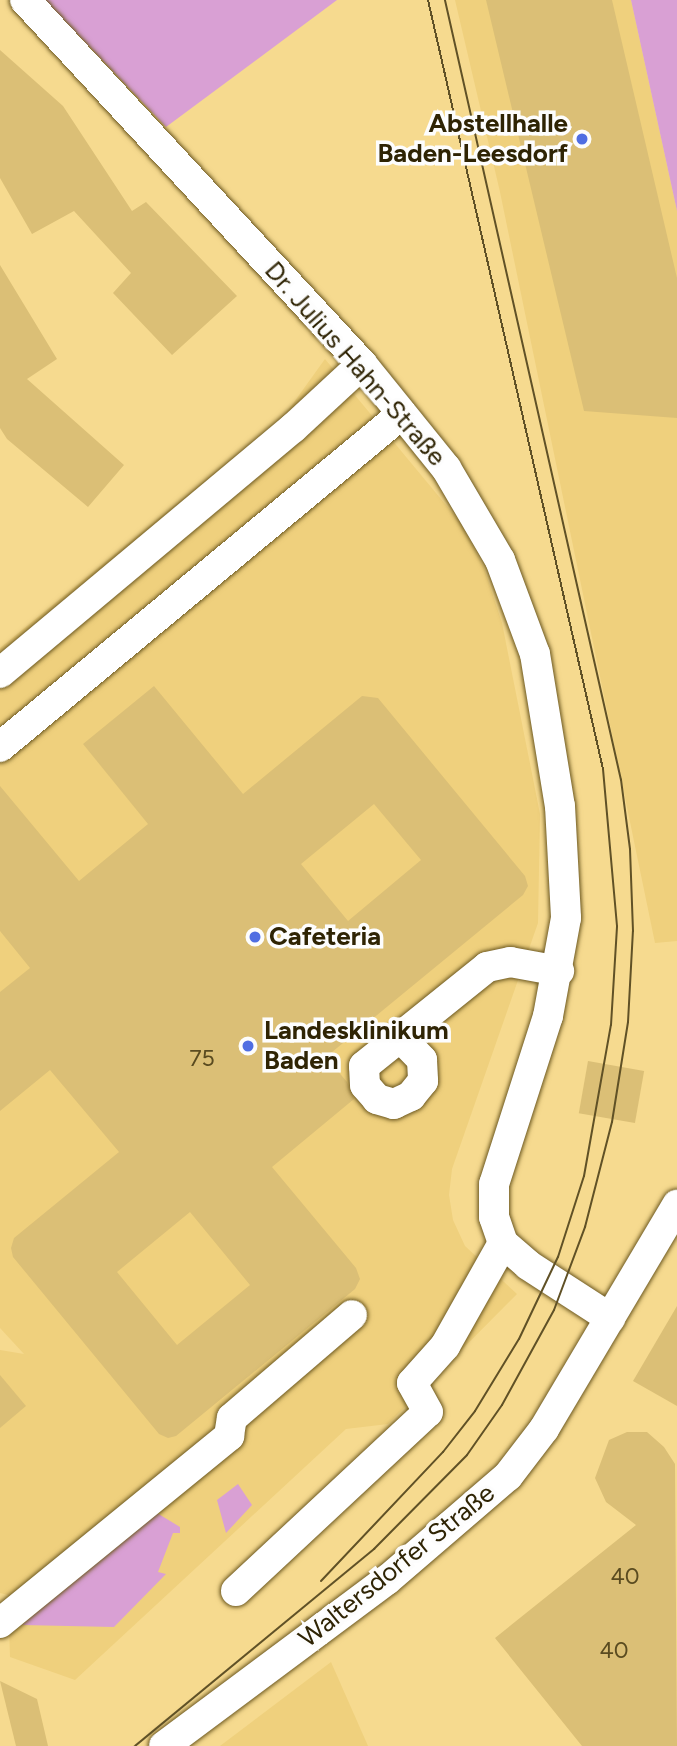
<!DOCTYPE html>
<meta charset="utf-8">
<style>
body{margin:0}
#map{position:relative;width:677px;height:1746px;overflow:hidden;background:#f6da8f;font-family:Figtree,sans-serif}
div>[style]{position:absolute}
.built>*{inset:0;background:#efd07d}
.green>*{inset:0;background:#d9a0d4}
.building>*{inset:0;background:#dbbf76;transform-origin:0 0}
.roads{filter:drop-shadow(0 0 2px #6c5820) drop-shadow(0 0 2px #6c5820)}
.minor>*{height:30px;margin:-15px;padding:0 15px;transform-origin:15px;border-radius:15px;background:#fff}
.tram>*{height:2px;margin:-1px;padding:0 1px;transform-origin:1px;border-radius:1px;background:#605126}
.dots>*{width:19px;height:19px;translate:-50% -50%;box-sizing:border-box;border:4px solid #fdfdfd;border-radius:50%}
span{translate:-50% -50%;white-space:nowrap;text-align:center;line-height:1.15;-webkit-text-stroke:7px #fdfdfd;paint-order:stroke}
.number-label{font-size:23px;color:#5a4b20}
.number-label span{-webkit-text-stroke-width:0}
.poi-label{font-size:26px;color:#2f2404;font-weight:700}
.right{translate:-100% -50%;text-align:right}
.left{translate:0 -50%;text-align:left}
.street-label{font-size:26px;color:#2f2404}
</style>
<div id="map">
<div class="built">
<div style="clip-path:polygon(455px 0,631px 0,677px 211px,677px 941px,655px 943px,500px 192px)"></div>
<div style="clip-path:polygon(325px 359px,460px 522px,484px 568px,502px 623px,540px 814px,538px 923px,452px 1169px,449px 1195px,453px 1220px,465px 1246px,517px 1294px,388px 1424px,346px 1429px,75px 1680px,10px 1657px,8px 1595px,0 1593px,0 1350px,24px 1354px,0 1328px,0 648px,284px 416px)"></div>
<div style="clip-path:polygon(331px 1662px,368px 1746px,220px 1746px)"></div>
</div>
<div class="green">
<div style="clip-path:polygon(45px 0,337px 0,166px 127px)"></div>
<div style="clip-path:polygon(631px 0,677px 0,677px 211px)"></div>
<div style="clip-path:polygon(238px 1484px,252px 1505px,226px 1533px,217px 1500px)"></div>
<div style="clip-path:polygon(152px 1510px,180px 1527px,180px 1533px,173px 1533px,158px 1572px,166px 1574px,114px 1627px,22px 1625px)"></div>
</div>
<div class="building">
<div style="clip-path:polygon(486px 0,612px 0,677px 278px,677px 418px,584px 411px)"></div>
<div style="clip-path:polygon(0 50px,63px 106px,132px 211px,146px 202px,237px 296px,172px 355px,113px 293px,131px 273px,74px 211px,32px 234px,0 178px)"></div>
<div style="clip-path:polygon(0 265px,57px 359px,27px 379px,124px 465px,88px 507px,7px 439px,0 428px)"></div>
<div style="clip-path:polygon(evenodd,154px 686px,243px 794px,362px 696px,378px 698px,525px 876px,528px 886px,523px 895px,326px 1057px,347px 1082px,354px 1099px,272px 1167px,356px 1268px,360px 1279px,355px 1289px,176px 1436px,168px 1438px,159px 1434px,13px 1257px,11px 1248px,14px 1238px,119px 1152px,50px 1070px,0 1111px,0 992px,30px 968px,0 931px,0 786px,79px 881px,148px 824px,83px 744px,154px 686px,374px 804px,421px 860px,348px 921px,301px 864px,374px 804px,154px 686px,190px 1212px,250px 1285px,177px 1345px,117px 1272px,190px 1212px)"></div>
<div style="left:588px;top:1061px;width:57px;height:53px;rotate:10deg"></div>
<div style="clip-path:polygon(677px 1306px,677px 1406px,633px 1381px)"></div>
<div style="clip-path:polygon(0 1375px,26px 1406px,0 1428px)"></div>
<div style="clip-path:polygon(627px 1432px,647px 1432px,664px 1447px,675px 1464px,677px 1746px,582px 1746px,495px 1638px,636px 1525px,606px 1502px,595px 1478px,609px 1440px)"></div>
<div style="clip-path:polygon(0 1681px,37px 1699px,48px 1746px,16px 1746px)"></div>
</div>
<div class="roads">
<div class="minor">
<div style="left:25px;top:0;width:496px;rotate:47.2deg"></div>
<div style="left:362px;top:364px;width:134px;rotate:51.1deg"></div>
<div style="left:446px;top:468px;width:107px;rotate:59.6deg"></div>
<div style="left:500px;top:560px;width:100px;rotate:69.6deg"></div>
<div style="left:535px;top:654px;width:154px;rotate:80.7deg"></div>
<div style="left:560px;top:806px;width:112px;rotate:86.9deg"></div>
<div style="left:566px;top:918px;width:100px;rotate:100.4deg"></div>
<div style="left:548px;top:1016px;width:176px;rotate:107.8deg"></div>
<div style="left:494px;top:1184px;width:33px;rotate:90deg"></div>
<div style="left:494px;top:1217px;width:28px;rotate:71deg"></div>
<div style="left:503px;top:1243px;width:33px;rotate:41deg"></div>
<div style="left:528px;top:1265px;width:98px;rotate:32.9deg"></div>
<div style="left:0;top:673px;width:382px;rotate:-39.9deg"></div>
<div style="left:293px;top:428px;width:94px;rotate:-42.8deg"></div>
<div style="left:0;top:747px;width:522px;rotate:-39.64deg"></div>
<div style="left:402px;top:1039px;width:29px;rotate:46deg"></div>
<div style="left:422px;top:1060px;width:21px;rotate:87deg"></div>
<div style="left:423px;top:1081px;width:19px;rotate:129deg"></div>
<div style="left:411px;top:1096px;width:19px;rotate:155deg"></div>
<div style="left:394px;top:1104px;width:18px;rotate:-164deg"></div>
<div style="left:377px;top:1099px;width:18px;rotate:-131deg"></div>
<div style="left:365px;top:1085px;width:19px;rotate:-93deg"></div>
<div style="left:364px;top:1066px;width:158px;rotate:-38.8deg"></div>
<div style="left:487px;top:967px;width:24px;rotate:-12deg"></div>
<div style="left:510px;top:962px;width:50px;rotate:10.4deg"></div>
<div style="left:236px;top:1591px;width:262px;rotate:-43deg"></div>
<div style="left:428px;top:1412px;width:33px;rotate:-119deg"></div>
<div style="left:412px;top:1383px;width:50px;rotate:-48.3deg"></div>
<div style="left:445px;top:1346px;width:118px;rotate:-60.6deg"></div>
<div style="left:0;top:1623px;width:296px;rotate:-39.2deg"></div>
<div style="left:229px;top:1436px;width:18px;rotate:-81deg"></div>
<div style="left:232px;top:1418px;width:158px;rotate:-40.6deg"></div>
<div style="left:164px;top:1746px;width:278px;rotate:-36.7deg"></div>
<div style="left:387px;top:1580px;width:160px;rotate:-40.7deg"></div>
<div style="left:508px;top:1476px;width:59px;rotate:-52.5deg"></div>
<div style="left:544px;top:1429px;width:261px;rotate:-59.3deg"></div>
</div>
</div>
<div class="tram">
<div style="left:321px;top:1581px;width:178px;rotate:-46.6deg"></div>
<div style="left:443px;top:1452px;width:52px;rotate:-52deg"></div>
<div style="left:475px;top:1411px;width:84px;rotate:-58.6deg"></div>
<div style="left:519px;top:1339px;width:91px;rotate:-64.6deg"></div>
<div style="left:558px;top:1257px;width:85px;rotate:-72.2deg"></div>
<div style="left:584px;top:1176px;width:153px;rotate:-79.9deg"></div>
<div style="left:611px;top:1025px;width:99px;rotate:-86.5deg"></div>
<div style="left:617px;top:926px;width:158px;rotate:-95.1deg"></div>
<div style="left:603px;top:769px;width:789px;rotate:-102.82deg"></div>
<div style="left:135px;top:1746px;width:310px;rotate:-39.5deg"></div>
<div style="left:374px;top:1549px;width:132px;rotate:-45.3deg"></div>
<div style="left:467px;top:1455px;width:61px;rotate:-55deg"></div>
<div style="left:502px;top:1405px;width:108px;rotate:-61.3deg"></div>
<div style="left:554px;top:1310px;width:89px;rotate:-69.5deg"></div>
<div style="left:585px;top:1227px;width:108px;rotate:-75.6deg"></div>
<div style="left:612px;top:1122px;width:101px;rotate:-80.9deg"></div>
<div style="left:628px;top:1022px;width:91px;rotate:-86.9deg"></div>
<div style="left:633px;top:931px;width:82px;rotate:-92.1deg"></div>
<div style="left:630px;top:849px;width:70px;rotate:-97.4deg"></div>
<div style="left:621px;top:780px;width:800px;rotate:-102.72deg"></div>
</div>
<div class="dots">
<div style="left:582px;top:139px;background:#506ee2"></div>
<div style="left:255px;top:937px;background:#506ee2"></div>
<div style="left:248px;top:1046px;background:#506ee2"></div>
</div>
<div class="number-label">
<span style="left:202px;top:1058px">75</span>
<span style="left:625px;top:1576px">40</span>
<span style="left:614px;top:1650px">40</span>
</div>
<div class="poi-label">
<span class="right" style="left:568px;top:139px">Abstellhalle<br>Baden-Leesdorf</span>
<span class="left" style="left:269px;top:937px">Cafeteria</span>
<span class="left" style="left:264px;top:1046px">Landesklinikum<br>Baden</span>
</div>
<div class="street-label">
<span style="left:355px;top:364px;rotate:49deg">Dr. Julius Hahn-Straße</span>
<span style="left:397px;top:1566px;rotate:-39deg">Waltersdorfer Straße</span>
</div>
</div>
